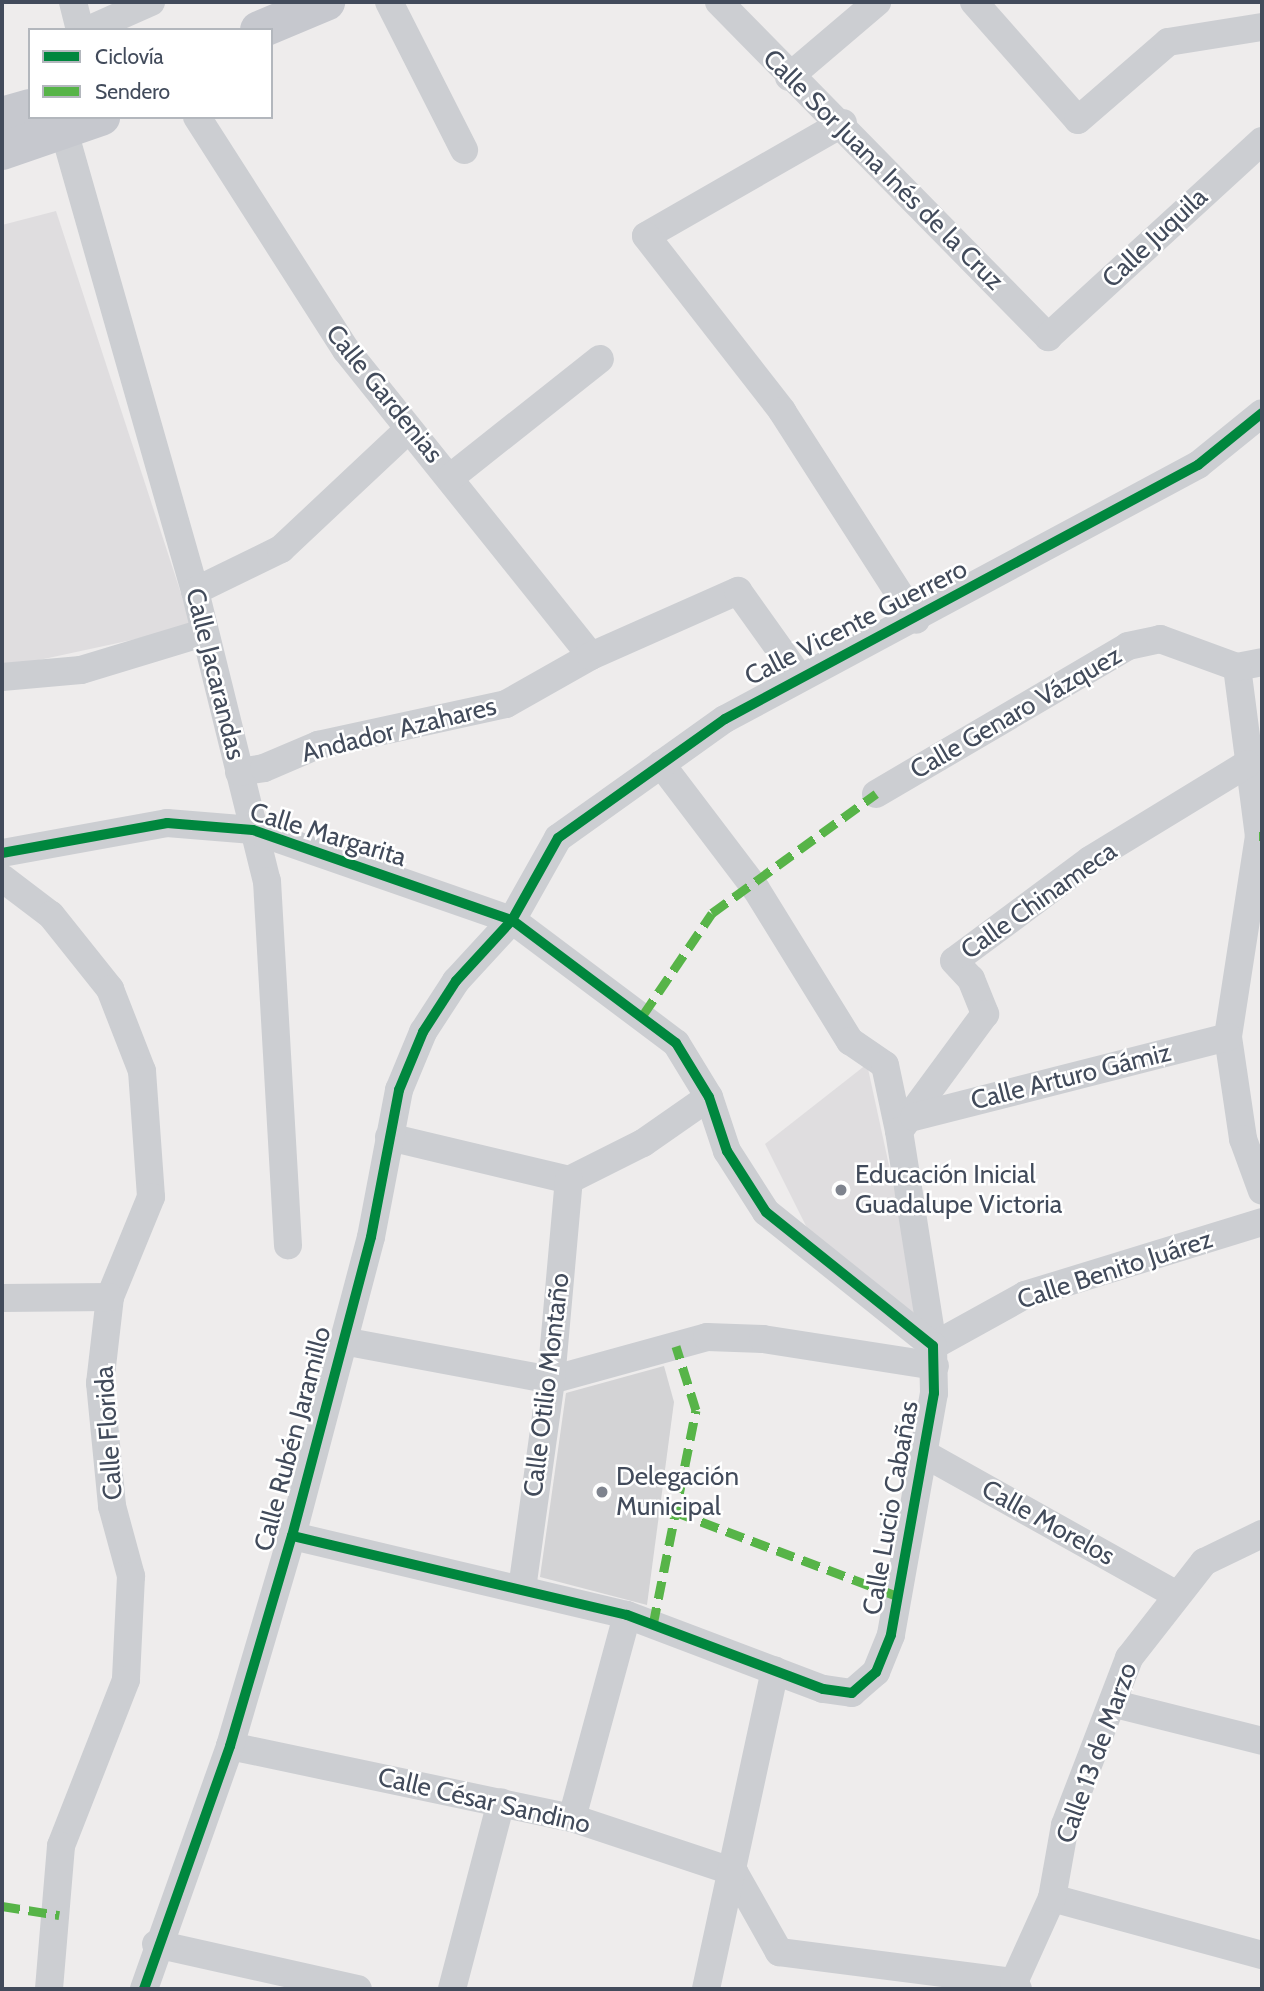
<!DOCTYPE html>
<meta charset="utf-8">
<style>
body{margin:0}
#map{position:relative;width:1264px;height:1991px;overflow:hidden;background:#eeecec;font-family:Cabin,sans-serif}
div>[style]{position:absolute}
.education>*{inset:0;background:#dfdddf}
.building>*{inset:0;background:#d3d3d5}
.street>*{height:28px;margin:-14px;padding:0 14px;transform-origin:14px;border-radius:14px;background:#ccced2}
.primary>*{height:38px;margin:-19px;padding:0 19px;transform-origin:19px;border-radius:19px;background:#c6c8ce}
.quiet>*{height:9px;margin-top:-4.5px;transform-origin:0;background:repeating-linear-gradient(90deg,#57b448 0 18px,transparent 0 27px)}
.cycleway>*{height:10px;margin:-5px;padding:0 5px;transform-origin:5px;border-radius:5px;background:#00873e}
.dots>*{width:19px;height:19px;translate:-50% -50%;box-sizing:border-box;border:4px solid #fff;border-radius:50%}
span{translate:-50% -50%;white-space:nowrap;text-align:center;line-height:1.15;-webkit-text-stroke:5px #fff;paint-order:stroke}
.street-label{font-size:26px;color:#424b5b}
.poi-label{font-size:26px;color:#424b5b}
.left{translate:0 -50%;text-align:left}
.frame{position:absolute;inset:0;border:4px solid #424b5b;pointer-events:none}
.legend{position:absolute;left:28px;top:28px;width:245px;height:91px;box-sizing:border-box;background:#fff;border:2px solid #b3b7bd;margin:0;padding:9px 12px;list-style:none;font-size:21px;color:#424b5b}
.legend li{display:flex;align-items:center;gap:14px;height:35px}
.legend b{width:35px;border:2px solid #b3b7bd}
</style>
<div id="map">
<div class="education">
<div style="clip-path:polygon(56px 211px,192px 627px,2px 668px,2px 225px)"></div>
<div style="clip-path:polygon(867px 1064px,924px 1327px,811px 1236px,765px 1144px)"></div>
</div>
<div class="building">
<div style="clip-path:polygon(664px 1366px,674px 1402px,647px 1605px,540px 1577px,566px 1393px)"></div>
</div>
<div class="street">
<div style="left:73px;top:2px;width:29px;rotate:76deg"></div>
<div style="left:389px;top:2px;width:166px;rotate:63.1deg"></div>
<div style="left:719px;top:2px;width:470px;rotate:45.5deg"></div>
<div style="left:1048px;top:337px;width:290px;rotate:-42.5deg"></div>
<div style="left:974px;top:2px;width:157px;rotate:48.6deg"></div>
<div style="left:1078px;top:120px;width:119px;rotate:-40.9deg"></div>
<div style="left:1168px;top:42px;width:95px;rotate:-9.1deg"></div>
<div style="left:88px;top:30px;width:69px;rotate:-24deg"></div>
<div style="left:789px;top:77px;width:116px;rotate:-40.4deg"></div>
<div style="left:60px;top:117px;width:493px;rotate:74.1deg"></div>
<div style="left:195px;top:591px;width:299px;rotate:76.1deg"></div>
<div style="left:267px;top:881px;width:365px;rotate:86.7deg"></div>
<div style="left:197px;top:117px;width:277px;rotate:57.4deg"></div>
<div style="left:346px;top:350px;width:392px;rotate:51.3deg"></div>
<div style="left:843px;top:123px;width:227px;rotate:150.2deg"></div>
<div style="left:646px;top:236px;width:222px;rotate:52.1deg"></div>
<div style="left:782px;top:411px;width:248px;rotate:57.3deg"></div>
<div style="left:451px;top:477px;width:190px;rotate:-38.4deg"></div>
<div style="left:195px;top:591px;width:96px;rotate:-26deg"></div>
<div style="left:281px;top:549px;width:175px;rotate:-43.2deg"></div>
<div style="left:1237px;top:667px;width:170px;rotate:82.6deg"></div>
<div style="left:1259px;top:836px;width:203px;rotate:98.8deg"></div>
<div style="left:1228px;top:1037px;width:103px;rotate:81.6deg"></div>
<div style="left:1243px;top:1139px;width:55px;rotate:69.9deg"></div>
<div style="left:1237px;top:667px;width:25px;rotate:-11deg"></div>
<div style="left:2px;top:677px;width:79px;rotate:-5.1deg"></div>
<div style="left:81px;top:670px;width:127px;rotate:-16.9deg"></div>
<div style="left:661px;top:764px;width:157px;rotate:52.8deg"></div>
<div style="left:756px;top:889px;width:179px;rotate:58.3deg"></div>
<div style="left:850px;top:1041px;width:42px;rotate:34.4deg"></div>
<div style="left:885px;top:1065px;width:67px;rotate:78deg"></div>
<div style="left:1247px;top:764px;width:184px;rotate:148.6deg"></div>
<div style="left:1090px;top:860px;width:169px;rotate:143.4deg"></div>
<div style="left:954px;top:961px;width:25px;rotate:47deg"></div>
<div style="left:971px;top:979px;width:38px;rotate:68deg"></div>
<div style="left:985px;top:1014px;width:145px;rotate:126.3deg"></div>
<div style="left:899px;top:1131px;width:218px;rotate:81deg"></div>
<div style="left:933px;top:1346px;width:105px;rotate:-29deg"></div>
<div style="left:1025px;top:1295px;width:248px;rotate:-17.1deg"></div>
<div style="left:239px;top:772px;width:25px;rotate:-9deg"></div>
<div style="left:264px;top:768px;width:59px;rotate:-23.1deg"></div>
<div style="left:318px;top:745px;width:192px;rotate:-12.3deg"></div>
<div style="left:506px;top:704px;width:98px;rotate:-29.5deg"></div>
<div style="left:591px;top:656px;width:161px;rotate:-23.9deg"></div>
<div style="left:738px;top:591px;width:103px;rotate:54.5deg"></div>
<div style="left:876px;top:794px;width:292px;rotate:-30.4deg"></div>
<div style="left:1128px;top:646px;width:33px;rotate:-12deg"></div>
<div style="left:1160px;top:639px;width:82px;rotate:20deg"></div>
<div style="left:2px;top:853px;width:168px;rotate:-10.3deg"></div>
<div style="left:167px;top:823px;width:86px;rotate:4.7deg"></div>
<div style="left:253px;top:830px;width:274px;rotate:19.2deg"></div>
<div style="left:512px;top:920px;width:205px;rotate:36.9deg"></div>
<div style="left:676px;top:1043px;width:63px;rotate:58.6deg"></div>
<div style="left:709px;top:1097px;width:57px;rotate:71.6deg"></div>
<div style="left:727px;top:1151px;width:72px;rotate:57.4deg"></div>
<div style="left:766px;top:1212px;width:214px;rotate:38.7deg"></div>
<div style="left:933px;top:1346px;width:47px;rotate:88.8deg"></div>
<div style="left:934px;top:1393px;width:246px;rotate:100.1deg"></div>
<div style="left:891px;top:1635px;width:40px;rotate:112deg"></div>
<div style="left:876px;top:1672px;width:32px;rotate:139deg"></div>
<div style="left:852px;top:1693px;width:29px;rotate:-172deg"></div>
<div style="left:823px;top:1689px;width:210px;rotate:-159.3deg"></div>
<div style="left:627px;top:1615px;width:344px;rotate:-166.7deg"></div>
<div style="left:2px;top:878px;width:61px;rotate:37.1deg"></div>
<div style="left:51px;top:915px;width:95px;rotate:51.4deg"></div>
<div style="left:110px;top:989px;width:88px;rotate:68.7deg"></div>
<div style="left:142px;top:1071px;width:126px;rotate:85.9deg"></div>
<div style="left:151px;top:1197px;width:108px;rotate:112.3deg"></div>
<div style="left:110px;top:1297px;width:87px;rotate:96.6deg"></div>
<div style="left:100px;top:1383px;width:124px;rotate:84.4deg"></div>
<div style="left:112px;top:1506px;width:73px;rotate:74.8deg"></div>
<div style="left:131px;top:1576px;width:104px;rotate:92.8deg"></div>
<div style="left:126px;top:1680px;width:178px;rotate:111.4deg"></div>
<div style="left:61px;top:1846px;width:144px;rotate:94.8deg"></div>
<div style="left:914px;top:1117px;width:324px;rotate:-14.3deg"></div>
<div style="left:389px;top:1137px;width:185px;rotate:13.4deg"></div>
<div style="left:569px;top:1180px;width:83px;rotate:-26.6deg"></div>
<div style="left:643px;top:1143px;width:80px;rotate:-34.9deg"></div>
<div style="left:2px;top:1298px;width:108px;rotate:-0.5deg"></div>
<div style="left:343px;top:1341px;width:212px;rotate:10.6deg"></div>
<div style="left:551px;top:1380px;width:162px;rotate:-15.4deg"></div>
<div style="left:707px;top:1337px;width:56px;rotate:2deg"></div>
<div style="left:763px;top:1339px;width:174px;rotate:8.9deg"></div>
<div style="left:921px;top:1452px;width:291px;rotate:29.2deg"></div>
<div style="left:522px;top:1589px;width:211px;rotate:-82.1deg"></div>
<div style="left:551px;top:1380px;width:201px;rotate:-84.9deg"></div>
<div style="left:1115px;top:1704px;width:152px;rotate:14.1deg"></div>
<div style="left:230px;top:1746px;width:349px;rotate:11.9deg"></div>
<div style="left:572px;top:1818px;width:171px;rotate:18.4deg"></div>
<div style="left:572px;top:1818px;width:210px;rotate:-74.8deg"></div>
<div style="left:734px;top:1872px;width:92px;rotate:60.6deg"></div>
<div style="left:779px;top:1952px;width:237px;rotate:7.3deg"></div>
<div style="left:1052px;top:1898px;width:218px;rotate:15.2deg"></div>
<div style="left:156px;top:1944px;width:207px;rotate:12.6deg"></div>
<div style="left:144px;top:1989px;width:258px;rotate:-70.5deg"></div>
<div style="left:230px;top:1746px;width:219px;rotate:-73.6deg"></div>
<div style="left:292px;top:1536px;width:309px;rotate:-75.2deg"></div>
<div style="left:371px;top:1237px;width:150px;rotate:-79.2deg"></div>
<div style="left:399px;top:1090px;width:63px;rotate:-67.5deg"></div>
<div style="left:423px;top:1032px;width:61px;rotate:-57.1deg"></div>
<div style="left:456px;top:981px;width:83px;rotate:-47.4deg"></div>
<div style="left:512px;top:920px;width:94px;rotate:-60.7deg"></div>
<div style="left:558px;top:838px;width:205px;rotate:-35.5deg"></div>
<div style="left:725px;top:719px;width:537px;rotate:-28.24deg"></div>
<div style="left:1198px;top:465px;width:82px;rotate:-39.1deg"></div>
<div style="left:452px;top:1989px;width:193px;rotate:-75.3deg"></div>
<div style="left:706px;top:1989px;width:326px;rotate:-77.8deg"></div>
<div style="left:1018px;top:1989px;width:8px;rotate:-120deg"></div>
<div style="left:1014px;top:1982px;width:92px;rotate:-65.7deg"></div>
<div style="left:1052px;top:1898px;width:74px;rotate:-79.9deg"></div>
<div style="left:1065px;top:1825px;width:179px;rotate:-69deg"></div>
<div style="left:1129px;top:1658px;width:122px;rotate:-52deg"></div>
<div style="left:1204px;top:1562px;width:64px;rotate:-25.8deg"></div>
</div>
<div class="primary">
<div style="left:259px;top:30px;width:73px;rotate:-22.7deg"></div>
<div style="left:2px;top:116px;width:29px;rotate:-16deg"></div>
<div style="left:2px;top:151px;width:105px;rotate:-19deg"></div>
</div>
<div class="quiet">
<div style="left:1259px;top:836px;width:3px"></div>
<div style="left:643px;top:1015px;width:123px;rotate:-55.9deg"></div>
<div style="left:712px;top:913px;width:203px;rotate:-36deg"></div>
<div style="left:676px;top:1512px;width:236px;rotate:20.8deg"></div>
<div style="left:653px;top:1625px;width:219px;rotate:-78.7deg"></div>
<div style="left:696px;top:1410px;width:67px;rotate:-107.4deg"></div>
<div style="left:2px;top:1906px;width:58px;rotate:9deg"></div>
</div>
<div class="cycleway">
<div style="left:2px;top:853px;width:168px;rotate:-10.3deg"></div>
<div style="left:167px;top:823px;width:86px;rotate:4.7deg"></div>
<div style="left:253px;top:830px;width:274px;rotate:19.2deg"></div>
<div style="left:512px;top:920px;width:205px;rotate:36.9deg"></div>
<div style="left:676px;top:1043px;width:63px;rotate:58.6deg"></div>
<div style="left:709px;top:1097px;width:57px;rotate:71.6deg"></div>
<div style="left:727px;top:1151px;width:72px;rotate:57.4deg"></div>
<div style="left:766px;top:1212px;width:214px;rotate:38.7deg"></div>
<div style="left:933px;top:1346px;width:47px;rotate:88.8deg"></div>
<div style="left:934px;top:1393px;width:246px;rotate:100.1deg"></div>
<div style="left:891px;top:1635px;width:40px;rotate:112deg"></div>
<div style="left:876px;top:1672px;width:32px;rotate:139deg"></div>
<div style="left:852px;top:1693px;width:29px;rotate:-172deg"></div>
<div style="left:823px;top:1689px;width:210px;rotate:-159.3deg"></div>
<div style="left:627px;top:1615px;width:344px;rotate:-166.7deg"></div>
<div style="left:144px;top:1989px;width:258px;rotate:-70.5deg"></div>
<div style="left:230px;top:1746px;width:219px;rotate:-73.6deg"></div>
<div style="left:292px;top:1536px;width:309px;rotate:-75.2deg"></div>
<div style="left:371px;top:1237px;width:150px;rotate:-79.2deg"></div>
<div style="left:399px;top:1090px;width:63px;rotate:-67.5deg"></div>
<div style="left:423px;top:1032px;width:61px;rotate:-57.1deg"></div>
<div style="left:456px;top:981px;width:83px;rotate:-47.4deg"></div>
<div style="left:512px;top:920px;width:94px;rotate:-60.7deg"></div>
<div style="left:558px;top:838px;width:205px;rotate:-35.5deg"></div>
<div style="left:725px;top:719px;width:537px;rotate:-28.24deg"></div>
<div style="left:1198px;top:465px;width:82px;rotate:-39.1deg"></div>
</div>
<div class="dots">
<div style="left:841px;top:1190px;background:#7e838e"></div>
<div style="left:602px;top:1492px;background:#7e838e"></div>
</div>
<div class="street-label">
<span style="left:883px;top:170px;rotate:45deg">Calle Sor Juana Inés de la Cruz</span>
<span style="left:1155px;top:238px;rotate:-43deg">Calle Juquila</span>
<span style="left:384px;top:394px;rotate:51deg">Calle Gardenias</span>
<span style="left:856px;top:623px;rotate:-27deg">Calle Vicente Guerrero</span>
<span style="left:215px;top:674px;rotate:76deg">Calle Jacarandas</span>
<span style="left:1016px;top:713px;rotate:-30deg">Calle Genaro Vázquez</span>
<span style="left:399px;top:730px;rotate:-14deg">Andador Azahares</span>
<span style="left:328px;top:835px;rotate:17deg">Calle Margarita</span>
<span style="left:1039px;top:901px;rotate:-35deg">Calle Chinameca</span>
<span style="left:1071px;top:1077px;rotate:-14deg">Calle Arturo Gámiz</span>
<span style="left:1115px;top:1270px;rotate:-18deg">Calle Benito Juárez</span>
<span style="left:547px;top:1385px;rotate:-83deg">Calle Otilio Montaño</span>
<span style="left:109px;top:1433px;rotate:-94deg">Calle Florida</span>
<span style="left:293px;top:1439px;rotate:-75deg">Calle Rubén Jaramillo</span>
<span style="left:891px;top:1508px;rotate:-80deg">Calle Lucio Cabañas</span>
<span style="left:1048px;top:1523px;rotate:29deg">Calle Morelos</span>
<span style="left:1097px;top:1753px;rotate:-70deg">Calle 13 de Marzo</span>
<span style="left:484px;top:1801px;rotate:13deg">Calle César Sandino</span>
</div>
<div class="poi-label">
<span class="left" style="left:855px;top:1190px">Educación Inicial<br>Guadalupe Victoria</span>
<span class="left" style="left:616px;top:1492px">Delegación<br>Municipal</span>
</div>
<div class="frame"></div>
<ul class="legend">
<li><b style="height:9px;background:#00873e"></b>Ciclovía</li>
<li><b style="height:9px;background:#57b448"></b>Sendero</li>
</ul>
</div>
